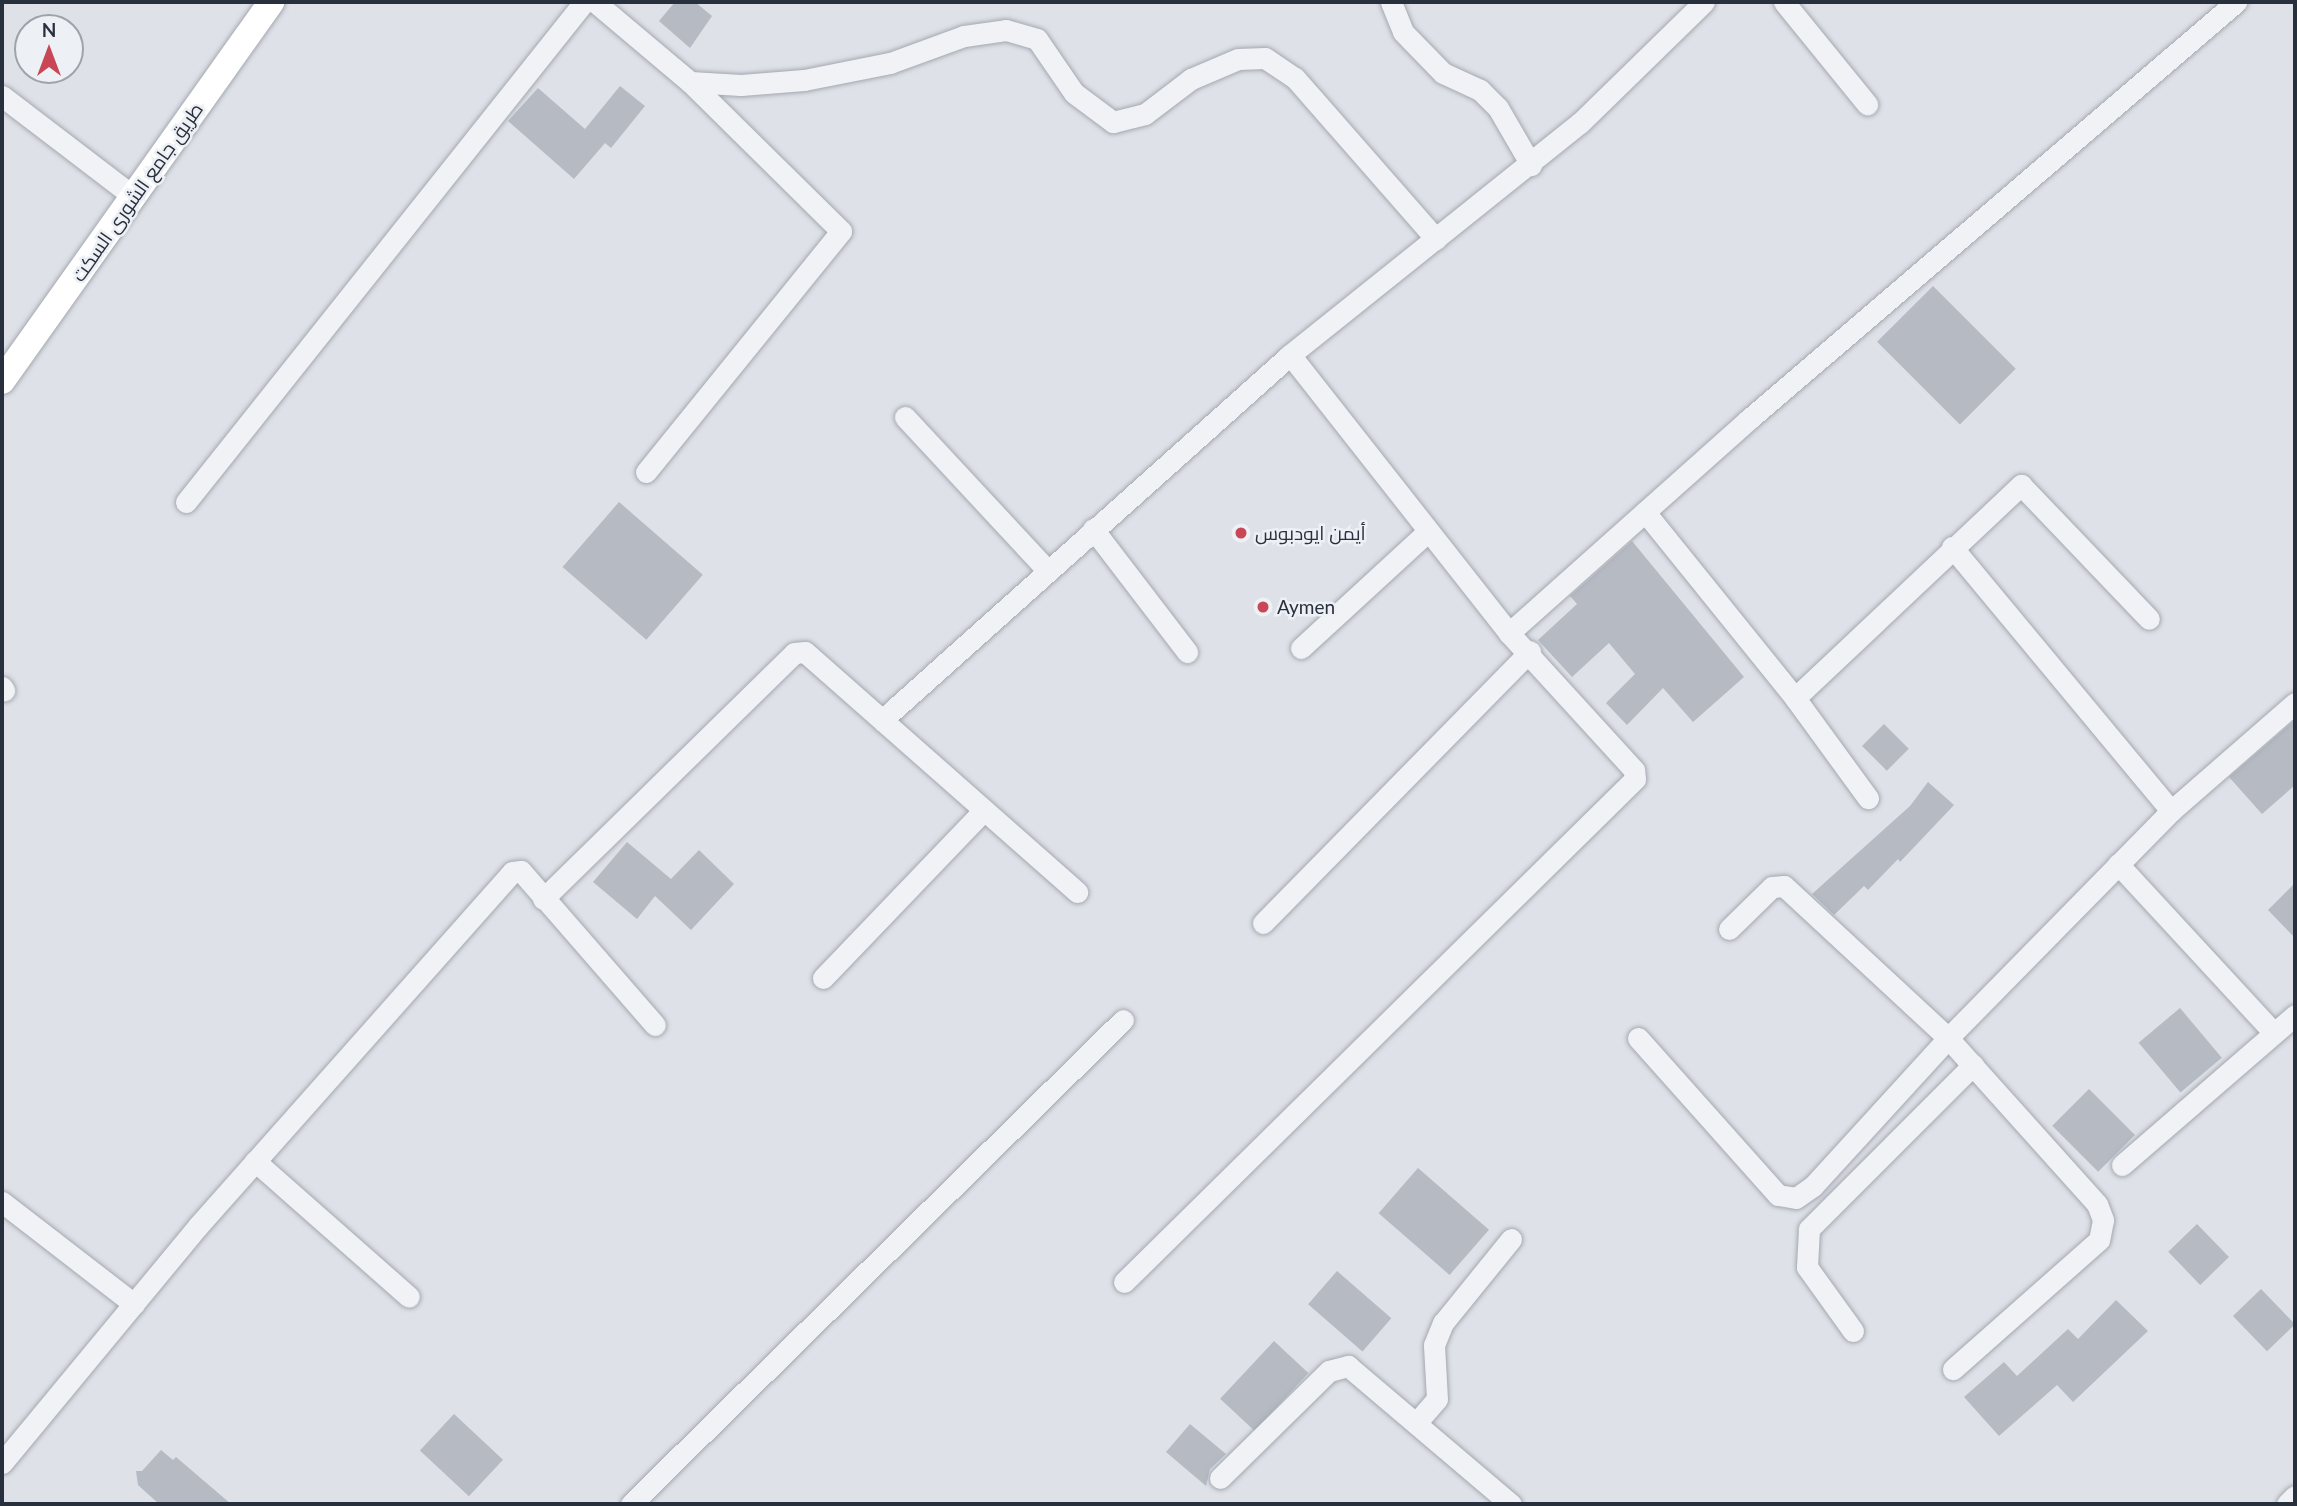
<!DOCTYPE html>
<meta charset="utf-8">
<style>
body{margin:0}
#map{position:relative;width:2297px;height:1506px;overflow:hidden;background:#dee1e7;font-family:Lato,Cairo,sans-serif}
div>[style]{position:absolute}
.building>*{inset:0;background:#b5bac3;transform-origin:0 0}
.roads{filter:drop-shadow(0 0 2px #a4a8b1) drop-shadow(0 0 2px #a4a8b1)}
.minor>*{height:21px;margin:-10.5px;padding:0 10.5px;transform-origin:10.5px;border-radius:10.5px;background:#f0f2f5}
.major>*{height:26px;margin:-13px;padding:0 13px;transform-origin:13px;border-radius:13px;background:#fff}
.dots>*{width:19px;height:19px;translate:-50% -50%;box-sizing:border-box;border:4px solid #edf0f4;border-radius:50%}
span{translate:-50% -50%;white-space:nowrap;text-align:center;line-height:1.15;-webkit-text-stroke:5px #edf0f4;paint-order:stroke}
.street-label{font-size:19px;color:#282f3d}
.poi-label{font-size:19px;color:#282f3d}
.left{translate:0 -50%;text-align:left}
.frame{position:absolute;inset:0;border:4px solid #282f3d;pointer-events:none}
.north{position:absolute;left:14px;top:14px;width:70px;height:70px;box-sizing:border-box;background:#edf0f4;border:2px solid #9ea3ab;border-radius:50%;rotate:0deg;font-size:19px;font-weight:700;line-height:28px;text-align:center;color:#282f3d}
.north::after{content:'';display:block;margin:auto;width:24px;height:32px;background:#c84655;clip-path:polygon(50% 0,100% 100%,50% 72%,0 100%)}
</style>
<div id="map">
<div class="building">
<div style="clip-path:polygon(675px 2px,695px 2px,712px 16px,690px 48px,659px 21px)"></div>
<div style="clip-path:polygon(620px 86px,645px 106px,611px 148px,605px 143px,574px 179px,508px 121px,538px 88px,585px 129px)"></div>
<div style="left:1933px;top:286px;width:117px;height:79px;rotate:45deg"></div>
<div style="left:619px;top:502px;width:111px;height:86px;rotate:41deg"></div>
<div style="clip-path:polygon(1632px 541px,1744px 677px,1693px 722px,1663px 688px,1627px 725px,1606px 703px,1635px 674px,1609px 643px,1572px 677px,1538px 640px,1577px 604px,1570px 596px)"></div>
<div style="clip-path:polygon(2295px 720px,2295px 785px,2262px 814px,2229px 777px)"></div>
<div style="left:1884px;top:724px;width:35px;height:31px;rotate:45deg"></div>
<div style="clip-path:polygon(1928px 782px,1954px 805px,1900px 862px,1898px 859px,1868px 890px,1864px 886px,1834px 915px,1812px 894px,1910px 806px)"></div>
<div style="clip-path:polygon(627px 842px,671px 879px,699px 850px,734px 884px,691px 930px,655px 896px,637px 919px,593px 882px)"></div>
<div style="clip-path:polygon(2295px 883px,2295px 938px,2268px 910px)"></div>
<div style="left:2180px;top:1008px;width:65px;height:54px;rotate:50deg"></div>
<div style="left:2089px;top:1089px;width:65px;height:52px;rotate:45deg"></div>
<div style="left:1418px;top:1168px;width:94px;height:60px;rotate:41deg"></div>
<div style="left:2197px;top:1224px;width:46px;height:40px;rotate:46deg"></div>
<div style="left:1337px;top:1271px;width:72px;height:44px;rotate:41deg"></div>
<div style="left:2261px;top:1289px;width:49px;height:39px;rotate:46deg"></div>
<div style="clip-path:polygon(2116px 1300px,2148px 1331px,2073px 1402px,2057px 1385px,1999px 1436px,1964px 1397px,2004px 1362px,2017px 1376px,2068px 1329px,2078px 1339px)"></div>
<div style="left:1274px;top:1341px;width:47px;height:79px;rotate:43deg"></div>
<div style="left:454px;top:1414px;width:67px;height:50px;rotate:43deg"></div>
<div style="clip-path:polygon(1190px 1424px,1226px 1454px,1210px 1469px,1206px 1486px,1166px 1452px)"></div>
<div style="clip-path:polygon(161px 1450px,173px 1460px,176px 1457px,231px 1504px,159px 1504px,138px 1485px,136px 1471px,142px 1471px)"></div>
</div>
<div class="roads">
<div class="minor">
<div style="left:595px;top:2px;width:124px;rotate:40.1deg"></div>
<div style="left:690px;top:82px;width:51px;rotate:3.4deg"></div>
<div style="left:741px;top:85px;width:63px;rotate:-4.5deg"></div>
<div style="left:804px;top:80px;width:88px;rotate:-11.2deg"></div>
<div style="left:890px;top:63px;width:79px;rotate:-20deg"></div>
<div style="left:964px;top:36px;width:42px;rotate:-8.1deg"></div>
<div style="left:1006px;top:30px;width:32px;rotate:16deg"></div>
<div style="left:1037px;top:39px;width:65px;rotate:55.6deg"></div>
<div style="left:1074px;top:93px;width:49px;rotate:36.6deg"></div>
<div style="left:1113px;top:122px;width:33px;rotate:-14deg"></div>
<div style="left:1145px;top:114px;width:58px;rotate:-37.3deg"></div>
<div style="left:1191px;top:79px;width:51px;rotate:-23.1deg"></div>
<div style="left:1238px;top:59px;width:27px;rotate:-2deg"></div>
<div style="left:1265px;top:58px;width:36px;rotate:34deg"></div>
<div style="left:1295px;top:78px;width:214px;rotate:48.8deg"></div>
<div style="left:1391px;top:2px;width:32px;rotate:68deg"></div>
<div style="left:1403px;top:32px;width:57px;rotate:45.7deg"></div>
<div style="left:1443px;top:73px;width:41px;rotate:24.7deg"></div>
<div style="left:1480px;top:90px;width:25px;rotate:45deg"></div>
<div style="left:1498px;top:108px;width:66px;rotate:59.9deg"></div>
<div style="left:1784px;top:2px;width:132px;rotate:50.9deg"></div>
<div style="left:2px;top:96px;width:166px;rotate:37.4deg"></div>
<div style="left:905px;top:417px;width:209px;rotate:47.1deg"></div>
<div style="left:646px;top:472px;width:310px;rotate:-51deg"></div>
<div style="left:841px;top:231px;width:212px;rotate:-135.4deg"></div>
<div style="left:186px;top:502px;width:639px;rotate:-51.48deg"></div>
<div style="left:1645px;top:512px;width:239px;rotate:51.1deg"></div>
<div style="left:1795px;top:698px;width:311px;rotate:-43.3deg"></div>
<div style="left:2021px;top:485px;width:185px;rotate:46.3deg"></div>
<div style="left:1093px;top:529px;width:155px;rotate:52.6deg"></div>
<div style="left:1952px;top:547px;width:343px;rotate:50.3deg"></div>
<div style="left:1509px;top:633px;width:320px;rotate:-41.7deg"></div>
<div style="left:1748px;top:420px;width:643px;rotate:-40.58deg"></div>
<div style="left:1301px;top:648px;width:171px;rotate:-42.6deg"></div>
<div style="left:2px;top:687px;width:4px;rotate:56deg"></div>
<div style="left:1795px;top:698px;width:124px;rotate:53.9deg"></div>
<div style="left:882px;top:720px;width:547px;rotate:-41.82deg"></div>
<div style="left:1290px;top:355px;width:371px;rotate:-38.7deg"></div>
<div style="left:1580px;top:123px;width:173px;rotate:-44.3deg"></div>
<div style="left:2118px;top:864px;width:230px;rotate:47.3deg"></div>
<div style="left:543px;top:899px;width:351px;rotate:-44.4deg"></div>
<div style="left:794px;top:653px;width:11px;rotate:-5deg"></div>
<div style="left:805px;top:652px;width:363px;rotate:41.4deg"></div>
<div style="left:1263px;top:923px;width:381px;rotate:-45.5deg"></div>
<div style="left:1729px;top:929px;width:60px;rotate:-44.3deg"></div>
<div style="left:1772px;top:887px;width:12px;rotate:-5deg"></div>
<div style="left:1784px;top:886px;width:224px;rotate:42.8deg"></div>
<div style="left:1948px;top:1038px;width:223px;rotate:48.1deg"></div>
<div style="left:2097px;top:1204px;width:17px;rotate:69deg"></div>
<div style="left:2103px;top:1220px;width:20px;rotate:101deg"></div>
<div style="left:2099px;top:1240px;width:195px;rotate:138.5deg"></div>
<div style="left:823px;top:978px;width:231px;rotate:-46.2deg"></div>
<div style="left:1638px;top:1038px;width:210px;rotate:48.3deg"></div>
<div style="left:1778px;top:1195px;width:18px;rotate:9deg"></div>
<div style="left:1796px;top:1198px;width:21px;rotate:-35deg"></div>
<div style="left:1813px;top:1186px;width:200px;rotate:-47.6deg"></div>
<div style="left:1948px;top:1038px;width:318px;rotate:-45.5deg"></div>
<div style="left:2171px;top:811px;width:164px;rotate:-41.1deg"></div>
<div style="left:255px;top:1161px;width:205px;rotate:41.4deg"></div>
<div style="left:2122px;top:1165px;width:229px;rotate:-40.9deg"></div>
<div style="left:2px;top:1202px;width:167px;rotate:37.7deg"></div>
<div style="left:1124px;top:1282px;width:717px;rotate:-44.55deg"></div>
<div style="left:1635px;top:779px;width:9px;rotate:-96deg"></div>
<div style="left:1634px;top:770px;width:185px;rotate:-132.4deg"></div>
<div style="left:1509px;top:633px;width:354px;rotate:-128.2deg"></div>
<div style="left:1853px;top:1331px;width:79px;rotate:-125.7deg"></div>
<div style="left:1807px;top:1267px;width:38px;rotate:-87deg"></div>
<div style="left:1809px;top:1229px;width:232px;rotate:-45deg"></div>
<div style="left:1417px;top:1422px;width:30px;rotate:-49deg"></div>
<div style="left:1437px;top:1399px;width:54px;rotate:-93.2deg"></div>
<div style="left:1434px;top:1345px;width:24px;rotate:-68deg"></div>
<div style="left:1443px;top:1323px;width:108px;rotate:-51deg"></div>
<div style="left:2px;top:1463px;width:308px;rotate:-50.4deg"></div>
<div style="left:198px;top:1226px;width:473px;rotate:-48.4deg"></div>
<div style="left:512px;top:872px;width:9px;rotate:-6deg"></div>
<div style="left:521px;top:871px;width:204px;rotate:49deg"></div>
<div style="left:1220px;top:1478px;width:153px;rotate:-44.5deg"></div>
<div style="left:1329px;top:1371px;width:20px;rotate:-15deg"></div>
<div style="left:1348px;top:1366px;width:214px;rotate:40.3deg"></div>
<div style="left:631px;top:1504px;width:690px;rotate:-44.53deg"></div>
<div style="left:2287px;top:1504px;width:11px;rotate:-45deg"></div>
</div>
<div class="major">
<div style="left:2px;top:381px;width:465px;rotate:-54.6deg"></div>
</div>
</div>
<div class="dots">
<div style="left:1241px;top:533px;background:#c84655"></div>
<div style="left:1263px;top:607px;background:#c84655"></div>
</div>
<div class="street-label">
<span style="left:137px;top:192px;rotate:-55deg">طريق جامع الشورى السكت</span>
</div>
<div class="poi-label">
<span class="left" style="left:1255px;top:533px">أيمن ايودبوس</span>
<span class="left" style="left:1277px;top:607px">Aymen</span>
</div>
<div class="frame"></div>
<div class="north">N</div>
</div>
